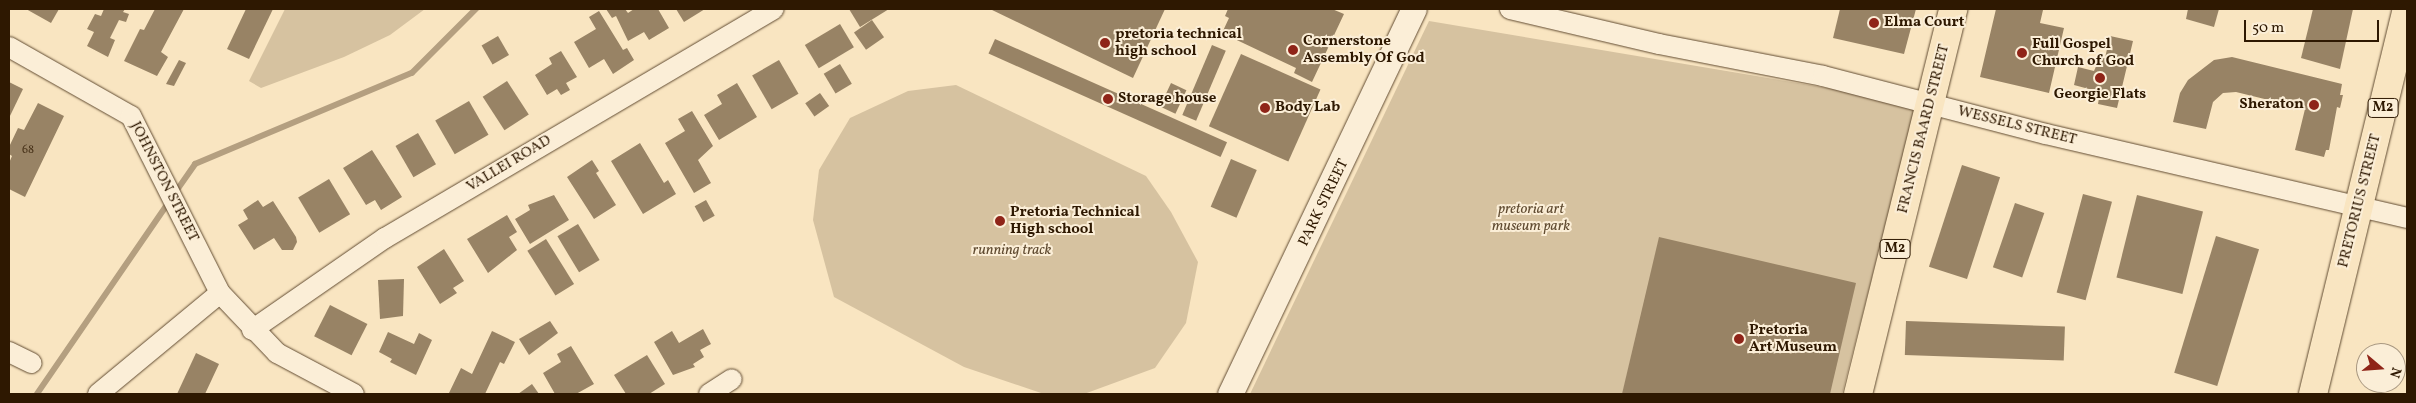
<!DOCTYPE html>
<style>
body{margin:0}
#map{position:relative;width:2416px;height:403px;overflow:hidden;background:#f9e5c1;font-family:Vollkorn,serif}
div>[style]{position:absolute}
.green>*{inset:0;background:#d6c2a0}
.stream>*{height:5.5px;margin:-2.75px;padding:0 2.75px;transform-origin:2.75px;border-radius:2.75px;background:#b49f80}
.building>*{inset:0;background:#988365;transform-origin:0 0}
.roads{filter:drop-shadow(0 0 1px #614b31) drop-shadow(0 0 1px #614b31)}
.minor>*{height:20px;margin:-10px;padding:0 10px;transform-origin:10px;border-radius:10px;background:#fbeed7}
.tertiary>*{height:25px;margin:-12.5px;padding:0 12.5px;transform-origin:12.5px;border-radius:12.5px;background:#fbeed7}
.primary>*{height:28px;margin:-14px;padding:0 14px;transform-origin:14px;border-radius:14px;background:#f9e5c1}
.dots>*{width:14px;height:14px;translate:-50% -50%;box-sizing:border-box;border:2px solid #fbeed7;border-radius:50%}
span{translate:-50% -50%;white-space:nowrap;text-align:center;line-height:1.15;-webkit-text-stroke:4px #fbeed7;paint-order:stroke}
.number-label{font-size:12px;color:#48331a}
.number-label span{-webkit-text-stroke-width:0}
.shield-label span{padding:1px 4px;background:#fbeed7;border:1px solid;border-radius:4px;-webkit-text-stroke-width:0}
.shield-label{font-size:14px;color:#2e1801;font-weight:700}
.poi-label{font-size:15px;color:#2e1801;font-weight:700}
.left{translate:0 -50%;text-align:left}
.right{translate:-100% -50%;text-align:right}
.street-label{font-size:15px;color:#2e1801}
.park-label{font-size:15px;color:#604b31;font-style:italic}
.frame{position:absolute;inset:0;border:10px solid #2e1801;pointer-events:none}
.north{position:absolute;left:2356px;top:343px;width:50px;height:50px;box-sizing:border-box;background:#fbeed7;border:1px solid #a99881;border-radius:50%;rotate:108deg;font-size:14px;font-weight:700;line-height:20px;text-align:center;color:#2e1801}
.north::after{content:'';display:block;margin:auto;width:18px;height:22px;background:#8f2418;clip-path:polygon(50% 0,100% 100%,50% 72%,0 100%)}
.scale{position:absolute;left:2244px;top:20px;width:135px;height:22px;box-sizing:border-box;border:2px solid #2e1801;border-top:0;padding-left:6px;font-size:15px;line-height:18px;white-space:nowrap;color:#2e1801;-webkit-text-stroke:4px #fbeed7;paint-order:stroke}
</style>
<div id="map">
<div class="green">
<div style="clip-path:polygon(285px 9px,425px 9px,390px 35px,344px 57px,261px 88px,249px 81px)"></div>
<div style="clip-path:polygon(1429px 21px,1917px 103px,1842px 394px,1250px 394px)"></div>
<div style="clip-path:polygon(956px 85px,1146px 176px,1171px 212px,1198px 262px,1186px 323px,1155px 368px,1084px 394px,1044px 394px,964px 367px,834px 297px,813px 220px,819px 170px,850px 118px,908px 91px)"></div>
</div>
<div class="stream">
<div style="left:175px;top:193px;width:35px;rotate:-55deg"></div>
<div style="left:195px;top:164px;width:235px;rotate:-22.8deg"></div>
<div style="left:412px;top:73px;width:91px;rotate:-45deg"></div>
<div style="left:37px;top:394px;width:233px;rotate:-55.5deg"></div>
</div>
<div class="building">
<div style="clip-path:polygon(26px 9px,59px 9px,51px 23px)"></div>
<div style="clip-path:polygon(104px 9px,125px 9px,123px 12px,129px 14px,126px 22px,119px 20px,110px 38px,115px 40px,108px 57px,87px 46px,94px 32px,87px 29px,95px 14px,101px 16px)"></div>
<div style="clip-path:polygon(155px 9px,184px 9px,161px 52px,168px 57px,157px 76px,124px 61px,140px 29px,144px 30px)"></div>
<div style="clip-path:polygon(246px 9px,273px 9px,249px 59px,227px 49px)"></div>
<div style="clip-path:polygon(606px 9px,625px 9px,628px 13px,634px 9px,658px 9px,669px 28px,649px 40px,644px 32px,628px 41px,616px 16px,612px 18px)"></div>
<div style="clip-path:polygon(676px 9px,705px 9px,684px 22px)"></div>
<div style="clip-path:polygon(849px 9px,889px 9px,860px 27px)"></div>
<div style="clip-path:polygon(990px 9px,1165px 9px,1133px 78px)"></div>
<div style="clip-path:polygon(1228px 9px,1332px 9px,1344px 14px,1312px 82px,1294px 73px,1296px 68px,1222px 33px,1229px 18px,1225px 16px)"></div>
<div style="clip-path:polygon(1840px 9px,1916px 9px,1904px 54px,1833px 38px)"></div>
<div style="clip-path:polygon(1996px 9px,2043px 10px,2040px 23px,2064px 28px,2049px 93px,1980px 77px)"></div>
<div style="clip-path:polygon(2188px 9px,2219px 9px,2214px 27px,2186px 19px)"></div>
<div style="clip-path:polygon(2313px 9px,2353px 9px,2340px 69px,2301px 58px)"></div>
<div style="clip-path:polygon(599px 11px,623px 50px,627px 48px,634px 60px,613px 74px,604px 59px,589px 68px,574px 42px,596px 29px,589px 17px)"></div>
<div style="left:872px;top:20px;width:21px;height:22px;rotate:55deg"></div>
<div style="left:840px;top:24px;width:27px;height:41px;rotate:59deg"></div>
<div style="left:498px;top:36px;width:22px;height:19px;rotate:60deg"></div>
<div style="clip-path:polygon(2110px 36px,2133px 41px,2117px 108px,2098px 104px,2100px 92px,2074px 85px,2078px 67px,2094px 71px,2100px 57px,2105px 58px)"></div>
<div style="left:995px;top:39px;width:254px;height:16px;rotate:24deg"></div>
<div style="left:1212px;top:45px;width:15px;height:76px;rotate:23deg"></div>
<div style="clip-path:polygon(561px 51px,577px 77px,566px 83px,570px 90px,561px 95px,557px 89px,547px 95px,535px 75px,552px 64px,549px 58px)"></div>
<div style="left:1241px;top:54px;width:87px;height:79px;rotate:24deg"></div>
<div style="clip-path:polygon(2232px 57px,2342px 84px,2340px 95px,2343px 95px,2340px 108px,2337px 107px,2329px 150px,2326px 150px,2324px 157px,2295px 150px,2305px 109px,2236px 92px,2223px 93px,2213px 102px,2206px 129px,2173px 122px,2180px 93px,2188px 80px,2214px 60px)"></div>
<div style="clip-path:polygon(179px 60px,186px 63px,174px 86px,166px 84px)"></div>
<div style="left:779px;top:60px;width:39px;height:31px;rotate:60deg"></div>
<div style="left:840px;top:64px;width:23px;height:19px;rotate:59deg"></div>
<div style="left:507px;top:81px;width:40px;height:29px;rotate:57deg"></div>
<div style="clip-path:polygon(9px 82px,23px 89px,9px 118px)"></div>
<div style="clip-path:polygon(737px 83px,757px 117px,719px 140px,704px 115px,722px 104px,717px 95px)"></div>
<div style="left:1171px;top:83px;width:17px;height:26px;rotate:25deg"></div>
<div style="left:820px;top:93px;width:16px;height:18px;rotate:55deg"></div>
<div style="left:469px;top:101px;width:39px;height:39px;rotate:60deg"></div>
<div style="clip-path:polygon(38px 103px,64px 116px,25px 197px,9px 189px,9px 163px,12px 156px,9px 154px,9px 147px,18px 128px,24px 130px)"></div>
<div style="clip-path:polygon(692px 111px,713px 146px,698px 160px,711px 183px,694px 193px,665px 143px,685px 131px,678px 119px)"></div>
<div style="left:418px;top:133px;width:36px;height:26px;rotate:60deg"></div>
<div style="clip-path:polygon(640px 143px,664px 183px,668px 180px,676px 194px,643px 214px,611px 161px)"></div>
<div style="clip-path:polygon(372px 150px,402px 197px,381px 210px,375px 200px,366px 205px,343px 168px)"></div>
<div style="left:1231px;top:159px;width:28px;height:52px;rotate:23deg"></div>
<div style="clip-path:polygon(592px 160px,599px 171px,596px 173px,616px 205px,594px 219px,567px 177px)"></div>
<div style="left:1962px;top:165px;width:40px;height:107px;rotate:18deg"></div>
<div style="left:329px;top:179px;width:41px;height:36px;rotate:59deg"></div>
<div style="left:2083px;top:194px;width:30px;height:102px;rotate:15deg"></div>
<div style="clip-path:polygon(554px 195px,569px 220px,530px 244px,515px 219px,530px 210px,528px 205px)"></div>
<div style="left:2137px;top:195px;width:68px;height:85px;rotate:14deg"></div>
<div style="clip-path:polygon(258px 200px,263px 207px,273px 201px,296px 237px,297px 242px,293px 250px,282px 250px,274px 238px,254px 250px,238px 225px,248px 219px,243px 210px)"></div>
<div style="left:706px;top:200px;width:18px;height:13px;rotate:61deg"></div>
<div style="left:2015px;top:203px;width:31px;height:68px;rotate:19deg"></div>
<div style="clip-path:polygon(507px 215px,517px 232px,509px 237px,517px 250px,488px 273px,467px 239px)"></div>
<div style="left:578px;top:224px;width:42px;height:24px;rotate:59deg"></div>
<div style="left:2216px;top:236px;width:45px;height:143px;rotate:17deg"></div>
<div style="clip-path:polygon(1659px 237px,1856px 283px,1830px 394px,1622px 394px)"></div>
<div style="left:546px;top:239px;width:53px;height:22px;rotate:58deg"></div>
<div style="clip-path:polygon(444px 249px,464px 281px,453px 288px,457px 293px,440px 304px,417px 267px)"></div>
<div style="clip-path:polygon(404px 279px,403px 316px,380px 319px,378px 280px)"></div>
<div style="left:330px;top:305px;width:42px;height:35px;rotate:27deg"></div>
<div style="clip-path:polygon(550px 321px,558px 333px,529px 355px,519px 339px)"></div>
<div style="left:1906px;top:321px;width:159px;height:34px;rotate:2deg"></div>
<div style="clip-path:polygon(703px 329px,711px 344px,700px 350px,704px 357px,693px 364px,695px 367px,673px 375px,654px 342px,672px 331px,679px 343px)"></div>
<div style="clip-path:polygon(492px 331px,515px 342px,504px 364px,500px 362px,485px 394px,449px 393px,461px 368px,472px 374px)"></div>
<div style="clip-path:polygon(388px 332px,414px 344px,419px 333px,432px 340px,416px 375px,390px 362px,392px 359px,379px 352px)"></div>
<div style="clip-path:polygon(571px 346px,594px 384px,576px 394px,555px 394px,543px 373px,561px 362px,557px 354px)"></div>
<div style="clip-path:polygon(196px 353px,219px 364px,205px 394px,177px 394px)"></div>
<div style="clip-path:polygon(647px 355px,665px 384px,649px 394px,626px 394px,614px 375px)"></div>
<div style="clip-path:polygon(532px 384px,539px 394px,518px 394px)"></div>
</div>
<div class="roads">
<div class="minor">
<div style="left:1510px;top:9px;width:153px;rotate:13.2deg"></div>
<div style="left:1659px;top:44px;width:167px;rotate:11deg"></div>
<div style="left:1823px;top:76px;width:230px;rotate:14.6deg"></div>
<div style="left:2046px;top:134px;width:371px;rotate:13.1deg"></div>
<div style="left:9px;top:47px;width:140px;rotate:29.5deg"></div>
<div style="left:131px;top:116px;width:198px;rotate:63.3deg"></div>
<div style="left:220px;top:293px;width:83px;rotate:46.5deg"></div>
<div style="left:277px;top:353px;width:87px;rotate:28deg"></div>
<div style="left:252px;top:330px;width:162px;rotate:-34.7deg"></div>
<div style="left:385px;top:238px;width:451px;rotate:-30.5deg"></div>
<div style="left:9px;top:352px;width:25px;rotate:26deg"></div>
<div style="left:98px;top:394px;width:158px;rotate:-39.6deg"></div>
<div style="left:709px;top:394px;width:27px;rotate:-33deg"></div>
</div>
<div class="tertiary">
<div style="left:1230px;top:394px;width:427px;rotate:-64.5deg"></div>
</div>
<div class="primary">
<div style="left:1858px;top:394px;width:397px;rotate:-76.1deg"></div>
<div style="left:2313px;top:394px;width:396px;rotate:-76.3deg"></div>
</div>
</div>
<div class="dots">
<div style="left:1874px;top:23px;background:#8f2418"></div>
<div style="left:1105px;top:43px;background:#8f2418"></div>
<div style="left:1293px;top:50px;background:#8f2418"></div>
<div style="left:2022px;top:53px;background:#8f2418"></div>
<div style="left:2100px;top:78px;background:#8f2418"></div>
<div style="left:1108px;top:99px;background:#8f2418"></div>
<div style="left:2314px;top:105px;background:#8f2418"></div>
<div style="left:1265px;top:108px;background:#8f2418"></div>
<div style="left:1000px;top:221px;background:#8f2418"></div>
<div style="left:1739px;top:339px;background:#8f2418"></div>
</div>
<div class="number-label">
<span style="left:28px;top:151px">68</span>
</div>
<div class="shield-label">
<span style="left:2383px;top:108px">M2</span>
<span style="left:1895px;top:249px">M2</span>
</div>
<div class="poi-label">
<span class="left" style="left:1884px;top:23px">Elma Court</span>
<span class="left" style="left:1115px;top:43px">pretoria technical<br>high school</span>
<span class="left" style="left:1303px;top:50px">Cornerstone<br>Assembly Of God</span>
<span class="left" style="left:2032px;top:53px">Full Gospel<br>Church of God</span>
<span style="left:2100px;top:95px">Georgie Flats</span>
<span class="left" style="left:1118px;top:99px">Storage house</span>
<span class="right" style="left:2304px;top:105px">Sheraton</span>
<span class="left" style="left:1275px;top:108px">Body Lab</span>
<span class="left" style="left:1010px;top:221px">Pretoria Technical<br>High school</span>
<span class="left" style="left:1749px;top:339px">Pretoria<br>Art Museum</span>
</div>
<div class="street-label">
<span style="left:2017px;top:126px;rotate:14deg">WESSELS STREET</span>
<span style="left:1924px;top:129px;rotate:-76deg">FRANCIS BAARD STREET</span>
<span style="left:509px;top:164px;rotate:-31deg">VALLEI ROAD</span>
<span style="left:164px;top:182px;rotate:63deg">JOHNSTON STREET</span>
<span style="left:2360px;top:201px;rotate:-76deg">PRETORIUS STREET</span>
<span style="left:1324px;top:203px;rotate:-64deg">PARK STREET</span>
</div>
<div class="park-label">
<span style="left:1531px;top:218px">pretoria art<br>museum park</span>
<span style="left:1012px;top:251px">running track</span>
</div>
<div class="frame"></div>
<div class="north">N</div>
<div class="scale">50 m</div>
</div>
